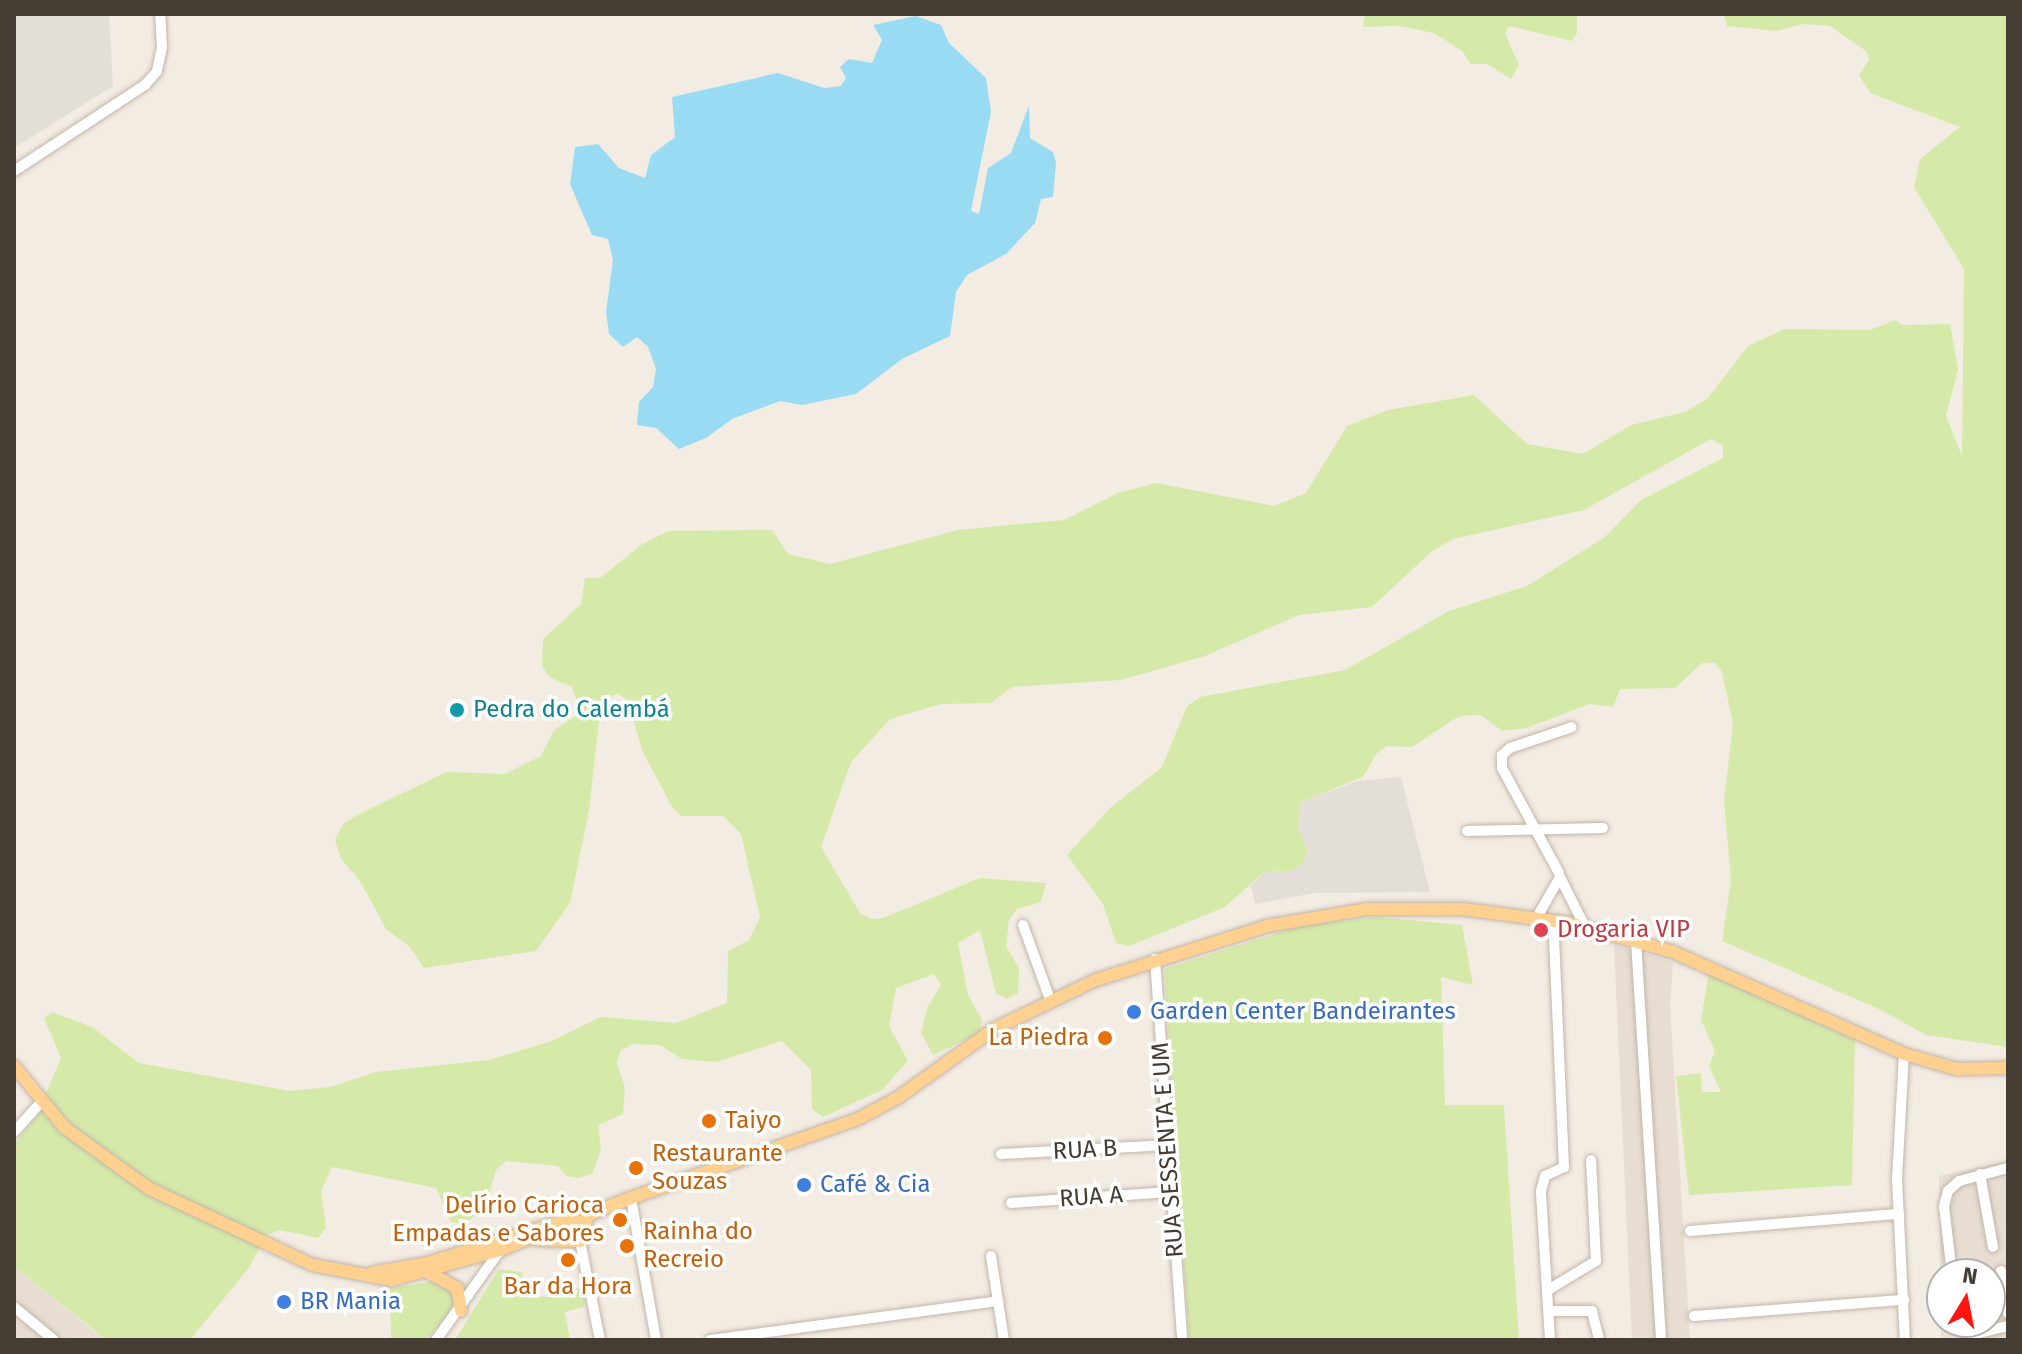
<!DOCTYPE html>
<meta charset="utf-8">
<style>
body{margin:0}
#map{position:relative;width:2022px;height:1354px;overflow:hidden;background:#f3ece3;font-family:"Fira Sans",sans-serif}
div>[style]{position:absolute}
.residential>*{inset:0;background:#e7ddd1}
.industrial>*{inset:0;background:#e4ded8}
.green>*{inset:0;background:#d5eaa9}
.water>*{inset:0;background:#9adbf4}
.roads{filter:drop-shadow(0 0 2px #c2b5a8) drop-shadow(0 0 2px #c2b5a8)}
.minor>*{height:10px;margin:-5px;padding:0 5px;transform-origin:5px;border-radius:5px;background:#fff}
.major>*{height:12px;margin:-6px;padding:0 6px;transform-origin:6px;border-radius:6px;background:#ffd190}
.dots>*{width:22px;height:22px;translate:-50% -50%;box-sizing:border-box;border:4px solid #fff;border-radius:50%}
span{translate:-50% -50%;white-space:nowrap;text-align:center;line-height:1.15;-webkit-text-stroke:7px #fff;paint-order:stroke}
.culture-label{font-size:24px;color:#0d838f}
.left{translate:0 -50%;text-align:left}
.health-label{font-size:24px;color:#be3a42}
.shop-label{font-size:24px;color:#366cbe}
.food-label{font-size:24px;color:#c56008}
.right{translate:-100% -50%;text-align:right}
.street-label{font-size:24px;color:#453c33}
.frame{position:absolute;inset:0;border:16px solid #453c33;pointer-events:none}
.north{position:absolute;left:1926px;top:1258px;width:80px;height:80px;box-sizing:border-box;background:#fff;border:2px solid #b5b1ad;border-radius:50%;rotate:10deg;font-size:22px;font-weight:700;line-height:32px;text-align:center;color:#453c33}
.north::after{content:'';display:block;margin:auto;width:28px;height:36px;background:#ff140e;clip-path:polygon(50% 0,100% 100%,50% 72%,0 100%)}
</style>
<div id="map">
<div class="residential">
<div style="clip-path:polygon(1614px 945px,1673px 962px,1670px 1005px,1690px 1340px,1632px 1340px)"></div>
<div style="clip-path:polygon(evenodd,2008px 1161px,2008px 1340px,1941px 1340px,1939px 1176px,2008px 1161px,1942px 1274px,1990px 1274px,1990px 1322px,1942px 1322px,1942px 1274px)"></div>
<div style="clip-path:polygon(14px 1266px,91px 1329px,106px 1340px,14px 1340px)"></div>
</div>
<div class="industrial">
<div style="clip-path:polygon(14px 14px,109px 14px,113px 86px,14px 148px)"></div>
<div style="clip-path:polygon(1401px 777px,1430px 892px,1315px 893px,1255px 904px,1251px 885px,1265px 872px,1291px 871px,1308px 851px,1298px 828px,1301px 802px,1357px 781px)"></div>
</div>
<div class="green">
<div style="clip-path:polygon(1365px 14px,1577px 14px,1577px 33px,1572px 41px,1509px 26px,1505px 34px,1519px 65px,1511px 79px,1487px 64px,1471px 64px,1462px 51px,1434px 33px,1399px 26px,1363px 27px)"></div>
<div style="clip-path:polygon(1724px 14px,2008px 14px,2008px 1047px,1926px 1035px,1881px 1010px,1722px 941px,1731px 880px,1724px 800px,1733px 724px,1722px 672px,1715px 663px,1702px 663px,1675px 688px,1620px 689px,1613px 707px,1589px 704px,1527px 728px,1502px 731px,1481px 715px,1468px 715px,1456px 718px,1412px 747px,1387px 746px,1376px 754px,1363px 777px,1301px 802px,1298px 828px,1308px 851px,1303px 863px,1291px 871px,1264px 872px,1225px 907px,1129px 946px,1116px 943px,1103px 904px,1067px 855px,1110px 808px,1162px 767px,1187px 706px,1200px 697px,1345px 670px,1449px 611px,1527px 586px,1605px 537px,1641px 500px,1723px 458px,1723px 445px,1711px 439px,1584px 510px,1453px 539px,1431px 552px,1372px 607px,1299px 615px,1205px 656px,1121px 680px,1012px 687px,991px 703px,941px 704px,890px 719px,851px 762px,821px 847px,860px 913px,871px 919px,883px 918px,980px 878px,1046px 883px,1041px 902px,1017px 909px,1009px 920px,1006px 946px,1019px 968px,1018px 993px,1007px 999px,996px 993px,980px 930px,958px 943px,968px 995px,982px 1020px,980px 1033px,933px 1055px,921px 1033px,927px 1008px,941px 985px,934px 974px,896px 988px,889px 1026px,908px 1061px,882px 1090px,823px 1117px,812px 1109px,811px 1070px,782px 1041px,716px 1062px,682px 1059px,660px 1045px,633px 1044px,621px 1050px,617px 1063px,625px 1088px,623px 1114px,598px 1125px,601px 1150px,592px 1174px,579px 1178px,566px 1176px,558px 1166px,506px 1161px,496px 1170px,485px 1208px,464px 1224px,451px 1222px,436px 1188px,332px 1167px,321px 1191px,326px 1228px,318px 1238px,280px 1230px,267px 1235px,248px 1269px,190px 1340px,106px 1340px,14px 1266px,14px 1144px,36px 1117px,61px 1058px,44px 1018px,52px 1012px,92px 1027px,139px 1063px,290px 1091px,330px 1087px,376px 1072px,489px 1060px,549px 1042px,601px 1017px,676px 1023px,727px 1003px,728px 951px,749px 940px,760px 917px,741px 834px,723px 816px,681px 816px,672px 807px,642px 750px,628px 701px,618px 693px,607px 699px,599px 721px,589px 811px,570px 903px,536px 951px,424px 968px,410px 947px,386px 929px,360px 881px,341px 859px,335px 840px,344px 823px,361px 813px,447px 772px,505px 774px,541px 756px,554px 730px,581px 712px,572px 687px,549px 677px,542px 666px,543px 639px,581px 604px,585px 578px,600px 578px,641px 545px,668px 531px,772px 530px,788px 554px,830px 564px,958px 530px,1064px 520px,1118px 493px,1156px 483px,1274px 506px,1306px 493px,1347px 426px,1388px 410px,1474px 395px,1527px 444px,1583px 454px,1631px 425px,1685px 412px,1707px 399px,1748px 346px,1784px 329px,1870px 330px,1896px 320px,1902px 325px,1950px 324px,1958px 369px,1946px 416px,1962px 456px,1964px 269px,1914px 187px,1920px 159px,1960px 127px,1870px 93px,1859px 75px,1869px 60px,1866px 51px,1830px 26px,1804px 24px,1777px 31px,1727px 26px)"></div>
<div style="clip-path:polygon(1376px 917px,1462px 925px,1473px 985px,1441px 977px,1445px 1105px,1504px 1105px,1519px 1340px,1189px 1340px,1164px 969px,1300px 926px)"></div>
<div style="clip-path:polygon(1709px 971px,1855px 1040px,1852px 1185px,1689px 1195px,1676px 1076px,1701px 1073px,1702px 1092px,1721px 1092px,1709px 1066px,1715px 1051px,1701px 1020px)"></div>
<div style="clip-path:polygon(499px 1269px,522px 1272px,527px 1296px,552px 1297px,585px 1285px,584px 1307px,565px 1312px,570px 1340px,455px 1340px)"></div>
<div style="clip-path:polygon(442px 1280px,455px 1289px,455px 1310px,425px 1340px,391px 1340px,390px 1288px)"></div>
</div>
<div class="water">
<div style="clip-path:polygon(916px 16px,941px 25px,949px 43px,986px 78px,991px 112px,971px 211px,979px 214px,988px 168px,1011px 153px,1029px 106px,1030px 138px,1053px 152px,1056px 162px,1053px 197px,1041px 199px,1035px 223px,1006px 254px,967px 275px,956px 292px,950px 336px,902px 359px,856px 394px,802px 405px,780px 401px,732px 419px,706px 438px,679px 449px,656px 428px,637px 425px,639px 402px,653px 387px,656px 369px,648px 347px,637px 337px,623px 347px,609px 334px,606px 312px,613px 260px,608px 239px,592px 235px,570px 184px,575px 147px,598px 144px,619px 168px,645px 178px,651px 155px,675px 137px,672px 97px,778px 73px,824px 88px,841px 86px,846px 78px,840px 67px,849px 59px,872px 63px,882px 40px,873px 25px)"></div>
</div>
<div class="roads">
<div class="minor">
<div style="left:14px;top:171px;width:157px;rotate:-33.3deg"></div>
<div style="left:145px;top:85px;width:18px;rotate:-49deg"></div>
<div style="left:157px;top:71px;width:24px;rotate:-78deg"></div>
<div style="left:162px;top:48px;width:34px;rotate:-93deg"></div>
<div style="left:1467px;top:831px;width:136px;rotate:-1.3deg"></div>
<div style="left:1559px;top:873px;width:119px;rotate:-118.5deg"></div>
<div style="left:1502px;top:768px;width:13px;rotate:-90deg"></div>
<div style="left:1502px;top:755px;width:11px;rotate:-41deg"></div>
<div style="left:1510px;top:748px;width:65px;rotate:-18.7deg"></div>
<div style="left:1560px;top:877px;width:56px;rotate:63.4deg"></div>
<div style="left:1537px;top:917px;width:46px;rotate:-60.1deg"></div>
<div style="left:1023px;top:925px;width:79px;rotate:70deg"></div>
<div style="left:1636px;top:941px;width:400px;rotate:86.4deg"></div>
<div style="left:1155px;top:959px;width:382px;rotate:85.9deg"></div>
<div style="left:1904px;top:1054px;width:125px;rotate:93.2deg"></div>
<div style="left:1897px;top:1179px;width:161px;rotate:87.2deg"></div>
<div style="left:14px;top:1132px;width:42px;rotate:-47.9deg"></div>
<div style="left:1001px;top:1154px;width:168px;rotate:-3.1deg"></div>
<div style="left:1980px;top:1174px;width:74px;rotate:79.9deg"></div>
<div style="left:631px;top:1198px;width:144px;rotate:80deg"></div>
<div style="left:1011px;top:1203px;width:159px;rotate:-4deg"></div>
<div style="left:1690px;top:1231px;width:210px;rotate:-4.7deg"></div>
<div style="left:580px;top:1241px;width:101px;rotate:78.6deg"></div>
<div style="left:991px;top:1256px;width:85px;rotate:81.2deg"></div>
<div style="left:2001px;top:1271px;width:43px;rotate:80.5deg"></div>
<div style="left:1952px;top:1274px;width:68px;rotate:-96.7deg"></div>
<div style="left:1944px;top:1206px;width:16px;rotate:-75deg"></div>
<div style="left:1948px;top:1191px;width:15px;rotate:-42deg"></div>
<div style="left:1959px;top:1181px;width:51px;rotate:-14.9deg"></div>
<div style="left:1548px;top:1290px;width:56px;rotate:-31.1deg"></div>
<div style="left:1596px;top:1261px;width:101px;rotate:-92.8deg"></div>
<div style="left:14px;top:1307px;width:52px;rotate:39.5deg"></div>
<div style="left:1549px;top:1311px;width:43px"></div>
<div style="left:1592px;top:1311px;width:30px;rotate:76deg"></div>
<div style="left:1694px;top:1316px;width:211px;rotate:-4.4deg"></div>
<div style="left:1958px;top:1322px;width:24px;rotate:42deg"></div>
<div style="left:1975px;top:1334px;width:34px;rotate:-14deg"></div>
<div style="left:436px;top:1340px;width:115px;rotate:-54.5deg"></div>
<div style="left:710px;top:1340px;width:291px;rotate:-7.7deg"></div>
<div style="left:1550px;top:1340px;width:149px;rotate:-93.5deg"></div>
<div style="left:1541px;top:1191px;width:16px;rotate:-75deg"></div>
<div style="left:1545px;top:1176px;width:21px;rotate:-25deg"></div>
<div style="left:1564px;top:1167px;width:247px;rotate:-92.5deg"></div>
</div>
<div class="major">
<div style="left:14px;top:1066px;width:80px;rotate:50.6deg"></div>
<div style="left:65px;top:1128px;width:105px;rotate:35.7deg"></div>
<div style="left:150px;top:1189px;width:180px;rotate:25deg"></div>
<div style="left:313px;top:1265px;width:80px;rotate:10.8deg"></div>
<div style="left:392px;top:1280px;width:112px;rotate:-15.5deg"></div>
<div style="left:500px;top:1250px;width:141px;rotate:-21.7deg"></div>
<div style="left:631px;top:1198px;width:240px;rotate:-19.2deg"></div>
<div style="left:858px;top:1119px;width:47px;rotate:-28.2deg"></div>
<div style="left:899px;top:1097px;width:117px;rotate:-35.6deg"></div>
<div style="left:994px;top:1029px;width:113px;rotate:-25.7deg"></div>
<div style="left:1096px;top:980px;width:179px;rotate:-17.5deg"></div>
<div style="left:1267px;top:926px;width:101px;rotate:-9.6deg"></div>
<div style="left:1367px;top:909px;width:96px"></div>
<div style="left:1463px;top:909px;width:107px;rotate:7.5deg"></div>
<div style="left:1569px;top:923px;width:108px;rotate:15.6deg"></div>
<div style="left:1673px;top:952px;width:253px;rotate:23.8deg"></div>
<div style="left:1904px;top:1054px;width:55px;rotate:15.8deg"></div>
<div style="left:1957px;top:1069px;width:51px;rotate:-1.1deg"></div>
<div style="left:538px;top:1240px;width:42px;rotate:1.4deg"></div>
<div style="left:580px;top:1241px;width:27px;rotate:-73deg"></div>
<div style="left:372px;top:1273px;width:57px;rotate:-10.1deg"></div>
<div style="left:428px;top:1263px;width:164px;rotate:-17.3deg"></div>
<div style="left:431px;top:1274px;width:30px;rotate:28deg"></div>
<div style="left:457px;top:1288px;width:23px;rotate:80deg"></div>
</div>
</div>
<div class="dots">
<div style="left:457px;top:710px;background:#0f9aa8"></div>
<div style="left:1541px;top:930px;background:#e0444e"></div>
<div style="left:1134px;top:1012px;background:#3f7fe0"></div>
<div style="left:1105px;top:1038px;background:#e8710a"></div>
<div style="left:709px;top:1121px;background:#e8710a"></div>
<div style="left:636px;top:1168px;background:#e8710a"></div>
<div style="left:804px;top:1185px;background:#3f7fe0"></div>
<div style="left:620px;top:1220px;background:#e8710a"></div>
<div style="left:627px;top:1246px;background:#e8710a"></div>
<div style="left:568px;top:1260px;background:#e8710a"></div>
<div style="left:284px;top:1302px;background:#3f7fe0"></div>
</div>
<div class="culture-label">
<span class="left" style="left:473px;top:710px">Pedra do Calembá</span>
</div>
<div class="health-label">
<span class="left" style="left:1557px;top:930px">Drogaria VIP</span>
</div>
<div class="shop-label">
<span class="left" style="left:1150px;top:1012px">Garden Center Bandeirantes</span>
<span class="left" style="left:820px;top:1185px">Café &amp; Cia</span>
<span class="left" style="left:300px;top:1302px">BR Mania</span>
</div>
<div class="food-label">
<span class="right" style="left:1089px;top:1038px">La Piedra</span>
<span class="left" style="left:725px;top:1121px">Taiyo</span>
<span class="left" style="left:652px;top:1168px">Restaurante<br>Souzas</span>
<span class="right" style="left:604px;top:1220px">Delírio Carioca<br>Empadas e Sabores</span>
<span class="left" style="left:643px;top:1246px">Rainha do<br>Recreio</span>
<span style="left:568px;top:1287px">Bar da Hora</span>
</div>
<div class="street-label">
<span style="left:1085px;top:1150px;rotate:-3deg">RUA B</span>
<span style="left:1168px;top:1150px;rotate:-94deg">RUA SESSENTA E UM</span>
<span style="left:1091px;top:1197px;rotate:-4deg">RUA A</span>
</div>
<div class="frame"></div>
<div class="north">N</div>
</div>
